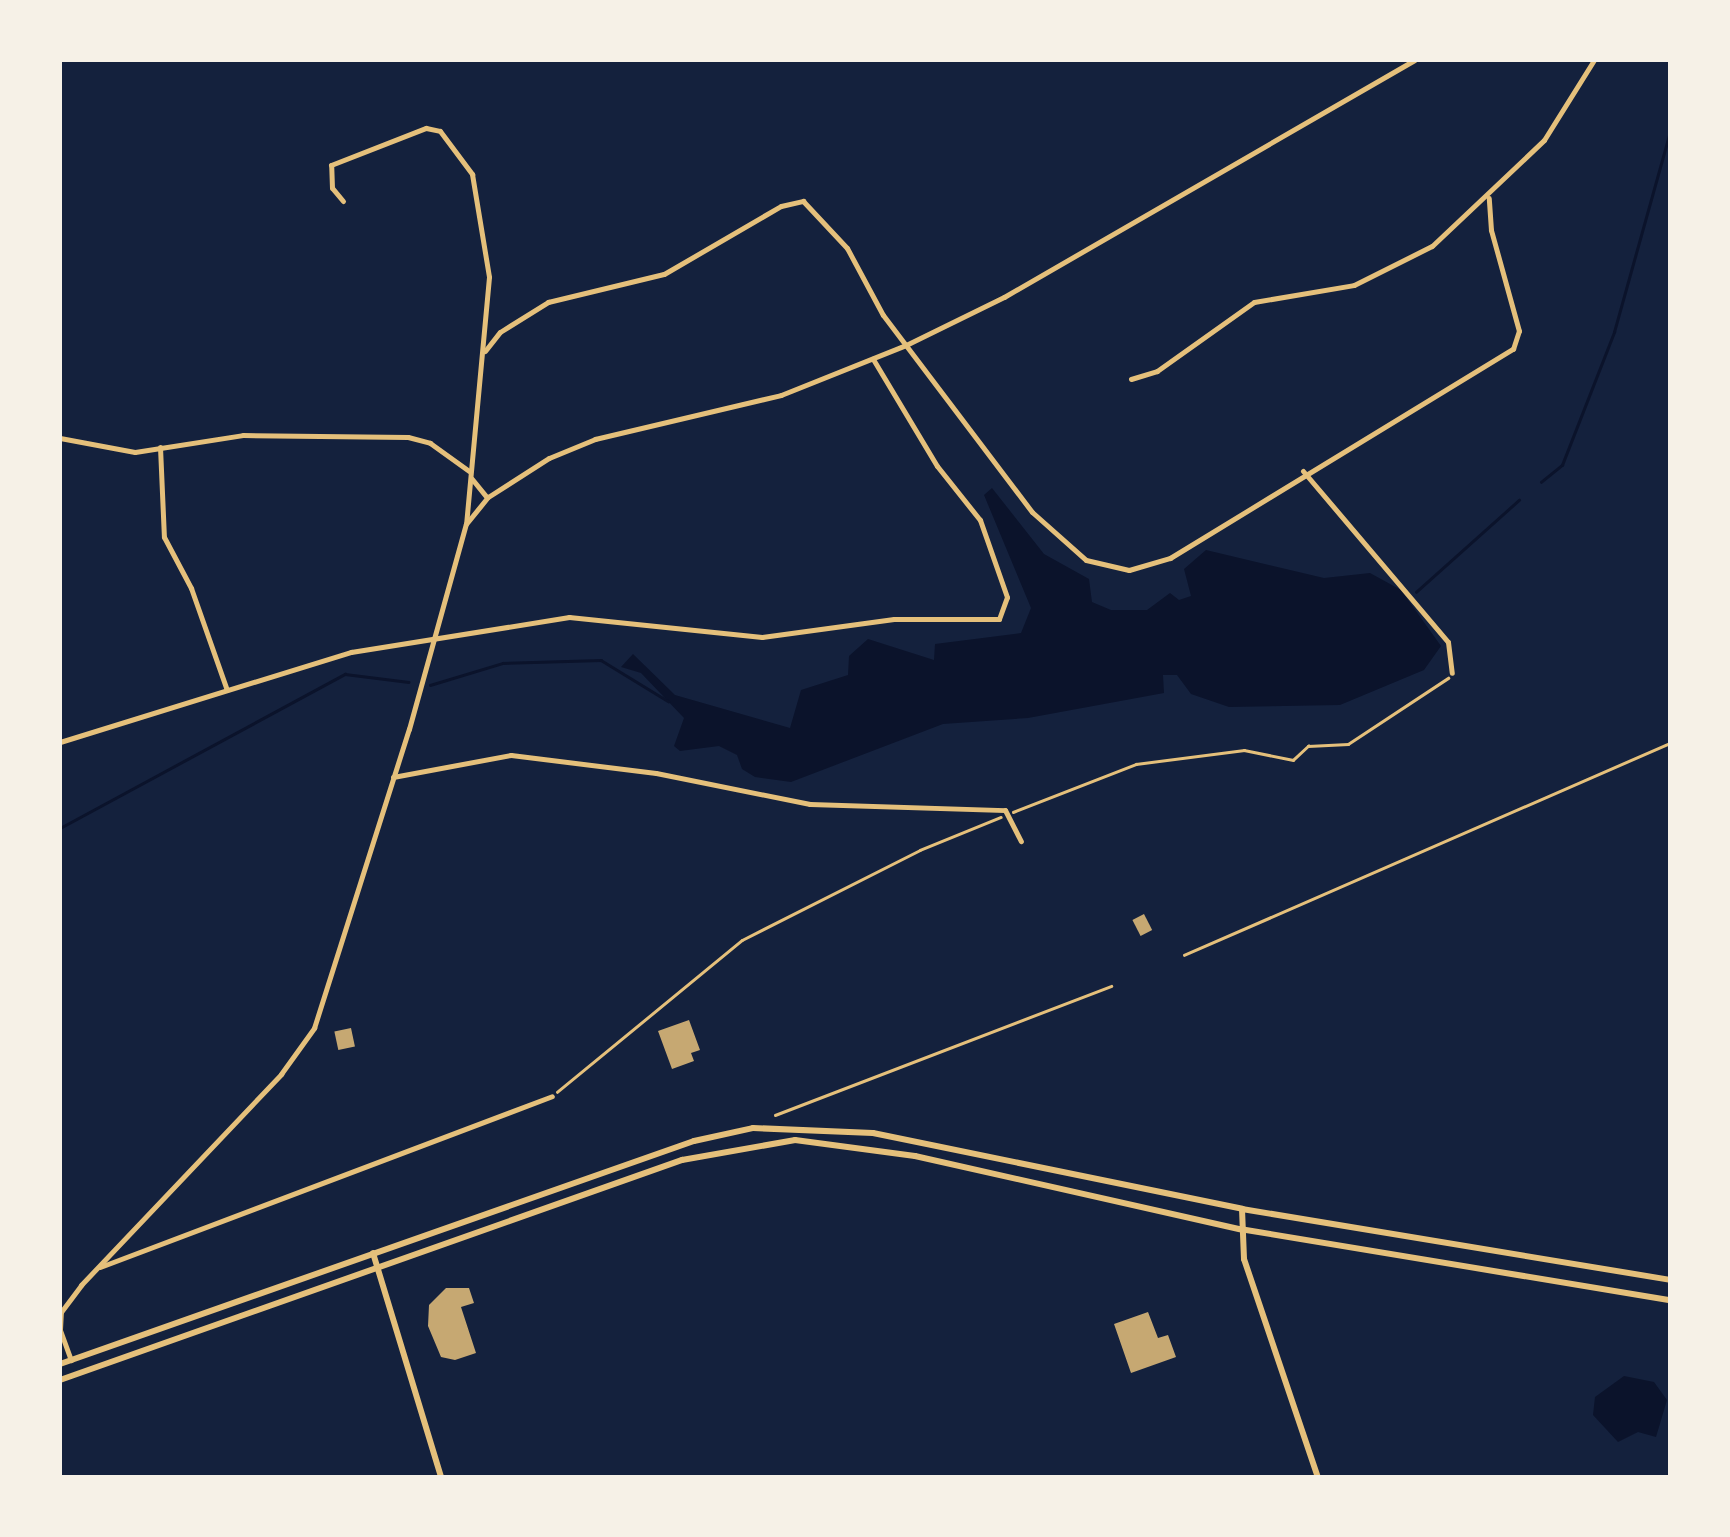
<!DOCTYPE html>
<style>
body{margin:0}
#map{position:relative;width:1730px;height:1537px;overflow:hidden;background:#14213d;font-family:"Golos Text",sans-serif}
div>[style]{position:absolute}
.water>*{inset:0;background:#0b132b}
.stream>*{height:2.5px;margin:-1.25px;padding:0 1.25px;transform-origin:1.25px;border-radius:1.25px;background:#0b132b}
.building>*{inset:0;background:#c6a872;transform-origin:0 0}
.path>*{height:2.5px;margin:-1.25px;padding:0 1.25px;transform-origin:1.25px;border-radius:1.25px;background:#e5c07b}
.minor>*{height:5px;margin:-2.5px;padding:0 2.5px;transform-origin:2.5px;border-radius:2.5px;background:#e5c07b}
.tertiary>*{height:6px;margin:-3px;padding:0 3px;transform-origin:3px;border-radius:3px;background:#e5c07b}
.secondary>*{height:6px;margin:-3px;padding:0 3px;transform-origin:3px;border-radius:3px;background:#e5c07b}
span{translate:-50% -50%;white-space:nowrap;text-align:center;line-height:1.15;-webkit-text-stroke:10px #f6f1e7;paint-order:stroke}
.frame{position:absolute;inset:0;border:62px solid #f6f1e7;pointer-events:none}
</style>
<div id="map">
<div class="water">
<div style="clip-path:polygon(992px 488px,1044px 554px,1089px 579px,1092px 602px,1111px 610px,1147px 610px,1170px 593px,1179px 600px,1191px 596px,1184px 569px,1206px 550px,1324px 578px,1370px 573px,1401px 590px,1441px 646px,1424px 670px,1340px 705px,1229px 707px,1191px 694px,1177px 675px,1163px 675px,1164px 693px,1028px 718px,943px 724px,791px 782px,755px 777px,742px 769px,737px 755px,719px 746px,680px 751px,674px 746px,684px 718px,641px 673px,621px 667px,633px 654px,675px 695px,790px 728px,801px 690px,848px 675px,849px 656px,868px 639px,934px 660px,935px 644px,1021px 633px,1031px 608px,984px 495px)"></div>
<div style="clip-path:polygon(1624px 1376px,1654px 1382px,1667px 1400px,1656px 1437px,1638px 1432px,1618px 1442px,1593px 1415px,1595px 1397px)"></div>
</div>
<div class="stream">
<div style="left:1541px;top:482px;width:27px;rotate:-39deg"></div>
<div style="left:1562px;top:465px;width:143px;rotate:-68.6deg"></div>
<div style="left:1614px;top:332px;width:209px;rotate:-74.4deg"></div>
<div style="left:1416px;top:592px;width:138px;rotate:-41.8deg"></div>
<div style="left:430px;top:685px;width:76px;rotate:-16.8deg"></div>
<div style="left:503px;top:663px;width:98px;rotate:-1.8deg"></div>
<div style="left:601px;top:660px;width:79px;rotate:31.5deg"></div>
<div style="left:60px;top:828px;width:324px;rotate:-28.4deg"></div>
<div style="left:345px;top:674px;width:64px;rotate:7.1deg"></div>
</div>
<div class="building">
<div style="left:1144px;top:914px;width:18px;height:13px;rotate:63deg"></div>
<div style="clip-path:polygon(689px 1020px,700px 1050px,691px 1053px,694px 1061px,672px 1069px,658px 1031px)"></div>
<div style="left:351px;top:1028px;width:19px;height:17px;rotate:78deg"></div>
<div style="clip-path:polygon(446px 1288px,469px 1288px,474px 1303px,461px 1307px,476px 1353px,455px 1360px,441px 1357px,428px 1326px,429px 1305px)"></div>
<div style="clip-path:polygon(1148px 1312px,1158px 1338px,1168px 1335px,1176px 1357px,1131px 1373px,1114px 1324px)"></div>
</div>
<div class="path">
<div style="left:1013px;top:812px;width:132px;rotate:-21.3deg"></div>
<div style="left:1136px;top:764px;width:109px;rotate:-7.4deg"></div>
<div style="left:1244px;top:750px;width:50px;rotate:11.5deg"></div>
<div style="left:1293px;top:760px;width:21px;rotate:-43deg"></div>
<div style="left:1308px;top:746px;width:40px;rotate:-2.9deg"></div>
<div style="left:1348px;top:744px;width:120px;rotate:-33.4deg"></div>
<div style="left:1184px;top:955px;width:530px;rotate:-23.57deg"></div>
<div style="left:557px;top:1092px;width:239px;rotate:-39.4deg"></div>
<div style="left:742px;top:940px;width:199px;rotate:-26.8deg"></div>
<div style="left:920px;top:850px;width:87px;rotate:-22.2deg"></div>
<div style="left:775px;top:1115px;width:360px;rotate:-21deg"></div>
</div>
<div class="minor">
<div style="left:343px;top:201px;width:17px;rotate:-130deg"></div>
<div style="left:332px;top:188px;width:23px;rotate:-92deg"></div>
<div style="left:331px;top:165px;width:102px;rotate:-21.3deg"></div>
<div style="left:426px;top:128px;width:14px;rotate:12deg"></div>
<div style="left:440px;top:131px;width:54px;rotate:53.3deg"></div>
<div style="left:472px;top:174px;width:104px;rotate:80.6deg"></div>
<div style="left:489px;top:277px;width:247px;rotate:95.3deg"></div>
<div style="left:485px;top:351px;width:24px;rotate:-52deg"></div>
<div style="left:500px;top:332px;width:57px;rotate:-32deg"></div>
<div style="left:548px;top:302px;width:119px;rotate:-13.6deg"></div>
<div style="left:664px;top:274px;width:135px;rotate:-30.2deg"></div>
<div style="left:781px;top:206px;width:23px;rotate:-13deg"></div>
<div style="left:803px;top:201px;width:64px;rotate:46.9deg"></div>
<div style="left:847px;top:248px;width:76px;rotate:61.8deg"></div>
<div style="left:883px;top:315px;width:247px;rotate:52.9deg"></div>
<div style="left:1032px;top:512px;width:72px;rotate:41.6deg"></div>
<div style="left:1086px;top:560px;width:44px;rotate:13.1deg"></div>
<div style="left:1129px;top:570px;width:43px;rotate:-16.3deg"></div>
<div style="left:1170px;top:558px;width:402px;rotate:-31.4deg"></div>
<div style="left:1513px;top:349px;width:19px;rotate:-72deg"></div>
<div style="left:1519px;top:331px;width:105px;rotate:-105.5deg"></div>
<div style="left:1491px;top:230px;width:32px;rotate:-94deg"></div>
<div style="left:1131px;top:379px;width:27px;rotate:-17deg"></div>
<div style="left:1157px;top:371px;width:119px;rotate:-35.4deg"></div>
<div style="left:1254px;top:302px;width:101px;rotate:-9.6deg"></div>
<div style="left:1354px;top:285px;width:87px;rotate:-26.6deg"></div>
<div style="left:1432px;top:246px;width:154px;rotate:-43.4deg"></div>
<div style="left:1544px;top:140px;width:94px;rotate:-58deg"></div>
<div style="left:60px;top:438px;width:76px;rotate:10.6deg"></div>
<div style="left:135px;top:452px;width:109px;rotate:-8.9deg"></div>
<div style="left:243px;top:435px;width:165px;rotate:0.7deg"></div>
<div style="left:408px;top:437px;width:23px;rotate:15deg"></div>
<div style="left:430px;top:443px;width:48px;rotate:35.7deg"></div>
<div style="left:160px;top:447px;width:90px;rotate:87.5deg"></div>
<div style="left:164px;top:537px;width:58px;rotate:62.1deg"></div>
<div style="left:191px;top:588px;width:108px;rotate:70.6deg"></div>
<div style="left:1303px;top:471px;width:224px;rotate:49.7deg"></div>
<div style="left:1448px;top:642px;width:31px;rotate:83deg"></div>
<div style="left:472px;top:479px;width:22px;rotate:51deg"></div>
<div style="left:60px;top:742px;width:305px;rotate:-17.2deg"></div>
<div style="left:351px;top:652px;width:221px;rotate:-9.1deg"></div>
<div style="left:569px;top:617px;width:194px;rotate:5.9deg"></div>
<div style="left:762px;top:637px;width:133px;rotate:-7.8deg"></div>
<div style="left:894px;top:619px;width:105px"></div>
<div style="left:999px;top:619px;width:23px;rotate:-70deg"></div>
<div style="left:1007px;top:597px;width:82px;rotate:-109.3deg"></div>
<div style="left:980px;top:520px;width:69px;rotate:-128.5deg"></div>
<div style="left:937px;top:466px;width:125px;rotate:-120.9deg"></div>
<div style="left:393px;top:777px;width:120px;rotate:-10.6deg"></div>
<div style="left:511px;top:755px;width:146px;rotate:7.1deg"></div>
<div style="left:656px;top:773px;width:157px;rotate:11.4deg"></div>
<div style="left:810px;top:804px;width:195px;rotate:1.8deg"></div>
<div style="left:1005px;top:810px;width:35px;rotate:63deg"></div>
<div style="left:100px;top:1267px;width:483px;rotate:-20.7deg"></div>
<div style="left:60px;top:1329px;width:17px;rotate:-87deg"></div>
<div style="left:61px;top:1312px;width:34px;rotate:-53deg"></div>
<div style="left:81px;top:1285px;width:291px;rotate:-46.5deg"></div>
<div style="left:281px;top:1074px;width:57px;rotate:-54.3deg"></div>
<div style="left:314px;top:1028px;width:314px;rotate:-72.4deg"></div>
<div style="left:409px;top:729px;width:213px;rotate:-74.5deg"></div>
<div style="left:466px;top:524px;width:35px;rotate:-51deg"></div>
<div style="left:488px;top:497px;width:72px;rotate:-32.6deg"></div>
<div style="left:549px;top:458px;width:50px;rotate:-22.4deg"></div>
<div style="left:595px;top:439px;width:191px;rotate:-13.3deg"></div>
<div style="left:781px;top:395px;width:135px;rotate:-21.8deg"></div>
<div style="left:906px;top:345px;width:109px;rotate:-26.1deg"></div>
<div style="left:1004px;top:297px;width:474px;rotate:-30deg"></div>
<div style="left:60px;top:1330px;width:32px;rotate:70deg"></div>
</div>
<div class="tertiary">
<div style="left:1242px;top:1209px;width:50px;rotate:87.7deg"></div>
<div style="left:1244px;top:1259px;width:230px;rotate:71.3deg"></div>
<div style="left:373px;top:1253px;width:234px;rotate:73.1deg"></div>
</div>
<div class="secondary">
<div style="left:60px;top:1364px;width:672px;rotate:-19.38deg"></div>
<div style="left:694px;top:1141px;width:60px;rotate:-12.4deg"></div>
<div style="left:753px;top:1128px;width:120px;rotate:2.4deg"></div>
<div style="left:873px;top:1133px;width:377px;rotate:11.6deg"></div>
<div style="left:1242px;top:1209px;width:434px;rotate:9.4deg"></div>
<div style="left:60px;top:1380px;width:660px;rotate:-19.48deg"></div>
<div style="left:682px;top:1160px;width:115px;rotate:-10deg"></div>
<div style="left:795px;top:1140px;width:121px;rotate:7.6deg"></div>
<div style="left:915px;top:1156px;width:333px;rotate:12.7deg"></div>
<div style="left:1240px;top:1229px;width:436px;rotate:9.4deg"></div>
</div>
<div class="frame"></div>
</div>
